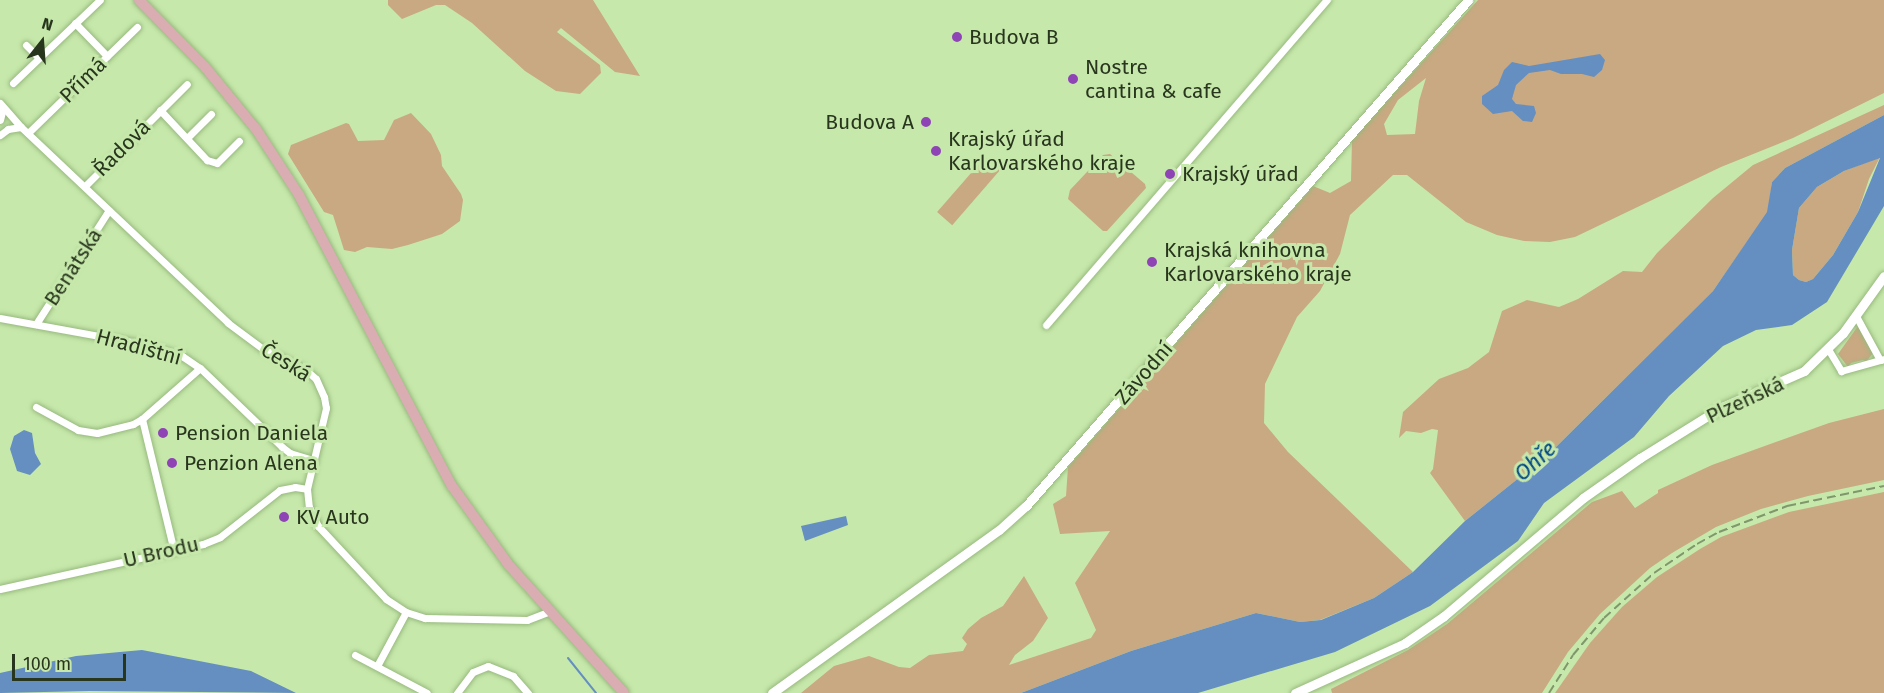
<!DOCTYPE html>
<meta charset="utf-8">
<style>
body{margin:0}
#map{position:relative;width:1884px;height:693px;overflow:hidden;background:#c6e8ab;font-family:"Fira Sans",sans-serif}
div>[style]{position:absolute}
.green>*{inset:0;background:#c9a982;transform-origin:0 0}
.water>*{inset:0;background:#648fc0}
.stream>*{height:2px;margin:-1px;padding:0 1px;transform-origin:1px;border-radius:1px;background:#648fc0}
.roads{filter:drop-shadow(0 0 2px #98b97e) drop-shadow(0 0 2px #98b97e)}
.minor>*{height:7px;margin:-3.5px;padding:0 3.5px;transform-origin:3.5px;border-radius:3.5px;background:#fff}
.tertiary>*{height:9px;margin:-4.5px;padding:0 4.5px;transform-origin:4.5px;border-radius:4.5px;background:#fff}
.primary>*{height:10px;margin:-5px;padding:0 5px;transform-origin:5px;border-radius:5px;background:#d9adb2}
.rail>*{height:2px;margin-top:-1px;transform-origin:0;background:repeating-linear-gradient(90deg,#7f976b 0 9px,transparent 0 13.5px)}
.dots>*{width:16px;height:16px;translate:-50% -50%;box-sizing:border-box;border:3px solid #c6e8ab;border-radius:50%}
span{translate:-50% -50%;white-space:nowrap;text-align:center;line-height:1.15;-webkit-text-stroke:6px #c6e8ab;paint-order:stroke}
.poi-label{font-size:21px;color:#29361e}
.left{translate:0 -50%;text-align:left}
.right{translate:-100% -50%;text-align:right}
.street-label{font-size:21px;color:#29361e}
.water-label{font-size:22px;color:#024884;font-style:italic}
.north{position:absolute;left:12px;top:12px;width:60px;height:60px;-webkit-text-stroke:4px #c6e8ab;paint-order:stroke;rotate:17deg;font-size:16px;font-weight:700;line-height:24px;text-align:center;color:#29361e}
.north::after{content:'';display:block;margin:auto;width:21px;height:27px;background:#29361e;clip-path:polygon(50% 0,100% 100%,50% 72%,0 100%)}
.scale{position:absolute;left:12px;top:654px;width:114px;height:27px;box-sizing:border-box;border:3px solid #29361e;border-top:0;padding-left:8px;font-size:18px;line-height:21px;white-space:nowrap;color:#29361e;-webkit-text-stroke:4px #c6e8ab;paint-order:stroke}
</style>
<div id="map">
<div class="green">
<div style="clip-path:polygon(388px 0,593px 0,640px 76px,615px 72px,561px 28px,557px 32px,600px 65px,601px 73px,580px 94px,556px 91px,525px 71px,472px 23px,445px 5px,436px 5px,402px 19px,388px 5px)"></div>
<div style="clip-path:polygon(evenodd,1478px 0,1884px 0,1884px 93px,1793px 138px,1721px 167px,1575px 237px,1550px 242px,1524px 241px,1497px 235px,1466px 222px,1407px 175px,1393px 175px,1350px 215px,1340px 254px,1320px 291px,1297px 317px,1265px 384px,1264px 423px,1288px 452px,1413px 572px,1374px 598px,1320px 620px,1300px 622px,1256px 613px,1131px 651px,1021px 693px,801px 693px,834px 666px,869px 656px,899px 667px,910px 668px,929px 655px,963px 651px,967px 644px,962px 638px,968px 629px,981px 618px,1003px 606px,1024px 576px,1048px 618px,1033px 641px,1015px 655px,1009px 665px,1091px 638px,1096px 630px,1075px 583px,1110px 531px,1060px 534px,1053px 504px,1066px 496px,1068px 467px,1313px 186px,1330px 193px,1351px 181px,1352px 140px,1478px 0,1426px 78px,1419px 101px,1415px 134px,1387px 135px,1384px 124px,1398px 100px,1426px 78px)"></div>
<div style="clip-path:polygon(1884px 105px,1884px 115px,1785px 168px,1772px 182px,1768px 212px,1713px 291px,1550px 453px,1465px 521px,1430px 473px,1433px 469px,1438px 430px,1432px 429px,1421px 433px,1406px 431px,1399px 438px,1403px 412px,1439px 379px,1468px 368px,1489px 352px,1502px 311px,1527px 300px,1559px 307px,1578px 299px,1623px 271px,1642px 272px,1657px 253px,1713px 198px,1753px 165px)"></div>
<div style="clip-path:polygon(411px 113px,431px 134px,441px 155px,442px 166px,461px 194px,463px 200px,460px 221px,442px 234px,408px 245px,392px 249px,367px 247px,355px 252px,344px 250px,333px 215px,324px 212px,288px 154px,291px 145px,346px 123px,349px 124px,358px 141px,384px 140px,394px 120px)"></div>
<div style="clip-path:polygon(1110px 154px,1145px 184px,1146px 188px,1107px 231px,1103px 231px,1068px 199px,1070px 190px,1103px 155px)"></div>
<div style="left:985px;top:157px;width:20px;height:73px;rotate:41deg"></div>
<div style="clip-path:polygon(1880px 157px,1869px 179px,1858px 212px,1833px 255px,1813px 279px,1806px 282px,1799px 280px,1793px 275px,1792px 250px,1799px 208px,1817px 187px,1844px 171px)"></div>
<div style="clip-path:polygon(1858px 326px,1873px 353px,1866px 362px,1863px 360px,1851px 363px,1848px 367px,1838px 354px)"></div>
<div style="clip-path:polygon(1884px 409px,1884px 480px,1808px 496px,1761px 509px,1716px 527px,1672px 553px,1650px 568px,1600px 614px,1568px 652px,1542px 693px,1332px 693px,1331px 689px,1408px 650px,1447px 624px,1592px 502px,1622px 491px,1635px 508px,1658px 493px,1658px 490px,1712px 465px,1829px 423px)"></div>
<div style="clip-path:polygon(1884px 492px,1884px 693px,1555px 693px,1590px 643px,1622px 607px,1657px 577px,1700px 549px,1721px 537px,1789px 512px)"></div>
</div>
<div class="water">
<div style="clip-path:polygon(1600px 54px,1605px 60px,1602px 70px,1594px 77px,1582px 74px,1561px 74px,1550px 70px,1529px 73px,1516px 85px,1512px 99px,1516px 104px,1534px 106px,1536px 113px,1532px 122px,1523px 121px,1512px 111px,1493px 114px,1482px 104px,1482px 96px,1498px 85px,1504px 70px,1512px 62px,1529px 66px)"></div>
<div style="clip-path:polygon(evenodd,1884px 115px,1884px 206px,1827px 302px,1792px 325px,1756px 330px,1723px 346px,1669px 396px,1634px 437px,1544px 503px,1518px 541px,1430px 606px,1335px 652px,1198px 693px,1021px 693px,1131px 651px,1256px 613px,1300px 622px,1321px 620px,1374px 598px,1413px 572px,1465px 521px,1550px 453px,1713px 291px,1767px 212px,1772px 182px,1785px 168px,1884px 115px,1880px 158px,1858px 212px,1833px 255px,1813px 279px,1806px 282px,1799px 280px,1793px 275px,1792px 250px,1799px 208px,1817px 187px,1844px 171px,1880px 158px)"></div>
<div style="clip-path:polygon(24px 430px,32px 433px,35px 453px,41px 464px,30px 475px,17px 471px,10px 449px,14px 436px)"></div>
<div style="clip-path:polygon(846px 516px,848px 525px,805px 541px,801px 526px)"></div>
<div style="clip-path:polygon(142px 650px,251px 671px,296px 693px,89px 691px,0 693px,0 673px,76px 656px)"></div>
</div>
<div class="stream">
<div style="left:568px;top:658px;width:45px;rotate:51.3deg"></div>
</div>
<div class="roads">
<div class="minor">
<div style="left:75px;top:23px;width:46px;rotate:45.9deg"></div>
<div style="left:26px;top:45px;width:18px;rotate:45deg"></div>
<div style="left:13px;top:83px;width:120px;rotate:-43.7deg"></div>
<div style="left:0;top:103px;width:32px;rotate:49deg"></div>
<div style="left:21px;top:127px;width:285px;rotate:43.4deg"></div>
<div style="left:228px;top:323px;width:44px;rotate:36.6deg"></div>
<div style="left:263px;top:349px;width:48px;rotate:26deg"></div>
<div style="left:306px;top:370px;width:13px;rotate:42deg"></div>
<div style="left:316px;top:379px;width:20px;rotate:66deg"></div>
<div style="left:324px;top:397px;width:11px;rotate:80deg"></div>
<div style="left:326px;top:408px;width:83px;rotate:103.2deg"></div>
<div style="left:307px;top:489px;width:18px;rotate:84deg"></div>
<div style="left:309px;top:507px;width:21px;rotate:65deg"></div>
<div style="left:318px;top:526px;width:100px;rotate:47deg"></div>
<div style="left:386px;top:599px;width:24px;rotate:33deg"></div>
<div style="left:406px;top:612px;width:20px;rotate:18deg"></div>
<div style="left:425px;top:618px;width:102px;rotate:1.1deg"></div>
<div style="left:527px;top:620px;width:25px;rotate:-21deg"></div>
<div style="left:160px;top:110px;width:69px;rotate:46.8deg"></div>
<div style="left:207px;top:160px;width:10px;rotate:17deg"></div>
<div style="left:217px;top:163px;width:31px;rotate:-45deg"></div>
<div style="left:0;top:120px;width:12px;rotate:-76deg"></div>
<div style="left:28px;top:133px;width:152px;rotate:-44.2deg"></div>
<div style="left:0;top:135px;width:10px;rotate:-37deg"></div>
<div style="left:8px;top:129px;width:13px;rotate:-9deg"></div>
<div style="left:187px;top:138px;width:34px;rotate:-45deg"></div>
<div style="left:85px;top:186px;width:144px;rotate:-45deg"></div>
<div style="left:1856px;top:316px;width:50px;rotate:61.4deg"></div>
<div style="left:1880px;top:360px;width:4px;rotate:-14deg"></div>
<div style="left:0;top:318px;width:145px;rotate:10.3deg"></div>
<div style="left:143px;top:344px;width:41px;rotate:17.1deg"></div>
<div style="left:182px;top:356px;width:22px;rotate:34deg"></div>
<div style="left:200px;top:368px;width:114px;rotate:43.9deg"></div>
<div style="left:282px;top:447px;width:10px;rotate:37deg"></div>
<div style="left:290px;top:453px;width:24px;rotate:17deg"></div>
<div style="left:36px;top:324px;width:135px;rotate:-57.4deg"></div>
<div style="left:1046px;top:325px;width:430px;rotate:-49.2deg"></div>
<div style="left:1828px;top:349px;width:26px;rotate:59deg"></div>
<div style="left:1841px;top:371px;width:41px;rotate:-15.8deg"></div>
<div style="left:36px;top:407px;width:48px;rotate:28.7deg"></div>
<div style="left:78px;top:430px;width:19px;rotate:9deg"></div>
<div style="left:97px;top:433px;width:37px;rotate:-14deg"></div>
<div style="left:133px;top:424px;width:10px;rotate:-29deg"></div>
<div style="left:142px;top:419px;width:77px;rotate:-41.3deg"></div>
<div style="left:142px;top:419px;width:136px;rotate:76.4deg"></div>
<div style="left:0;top:589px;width:208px;rotate:-12.5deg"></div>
<div style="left:203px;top:544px;width:18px;rotate:-22deg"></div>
<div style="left:220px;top:537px;width:76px;rotate:-38.1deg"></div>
<div style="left:280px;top:490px;width:15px;rotate:-11deg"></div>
<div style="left:295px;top:487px;width:12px;rotate:9deg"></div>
<div style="left:355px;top:655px;width:81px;rotate:27.8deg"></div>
<div style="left:377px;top:666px;width:61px;rotate:-61.8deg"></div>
<div style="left:457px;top:693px;width:26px;rotate:-53deg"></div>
<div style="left:473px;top:672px;width:16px;rotate:-22deg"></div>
<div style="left:488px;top:666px;width:27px;rotate:22deg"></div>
<div style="left:513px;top:676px;width:23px;rotate:49deg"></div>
</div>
<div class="tertiary">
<div style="left:772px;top:693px;width:279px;rotate:-35.7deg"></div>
<div style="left:999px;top:530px;width:36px;rotate:-42deg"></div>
<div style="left:1026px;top:506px;width:672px;rotate:-48.86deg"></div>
<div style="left:1295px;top:693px;width:121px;rotate:-24.4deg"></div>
<div style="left:1405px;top:643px;width:47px;rotate:-34.7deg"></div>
<div style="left:1444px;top:616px;width:182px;rotate:-40.3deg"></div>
<div style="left:1583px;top:498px;width:70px;rotate:-35.1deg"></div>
<div style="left:1640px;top:458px;width:97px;rotate:-31.9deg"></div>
<div style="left:1722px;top:407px;width:90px;rotate:-23.7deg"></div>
<div style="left:1804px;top:371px;width:54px;rotate:-44.3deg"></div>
<div style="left:1843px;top:333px;width:70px;rotate:-54.3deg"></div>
</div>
<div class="primary">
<div style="left:139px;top:0;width:94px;rotate:45.4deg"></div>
<div style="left:205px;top:67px;width:80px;rotate:50.6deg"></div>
<div style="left:256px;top:129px;width:79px;rotate:56.9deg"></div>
<div style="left:299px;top:195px;width:329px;rotate:62.3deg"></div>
<div style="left:452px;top:486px;width:96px;rotate:54.3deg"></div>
<div style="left:508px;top:564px;width:173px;rotate:48deg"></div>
</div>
</div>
<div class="rail">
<div style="left:1549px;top:693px;width:45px;rotate:-57.7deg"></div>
<div style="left:1573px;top:655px;width:48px;rotate:-50deg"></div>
<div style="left:1604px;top:618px;width:67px;rotate:-42deg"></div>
<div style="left:1654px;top:573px;width:52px;rotate:-34deg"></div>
<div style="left:1697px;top:544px;width:25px;rotate:-29deg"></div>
<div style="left:1719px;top:532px;width:73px;rotate:-20.9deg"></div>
<div style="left:1787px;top:506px;width:99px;rotate:-11.7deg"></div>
</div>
<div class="dots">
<div style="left:957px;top:37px;background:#8f44b6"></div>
<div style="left:1073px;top:79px;background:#8f44b6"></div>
<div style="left:926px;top:122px;background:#8f44b6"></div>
<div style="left:936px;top:151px;background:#8f44b6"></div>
<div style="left:1170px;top:174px;background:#8f44b6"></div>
<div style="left:1152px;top:262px;background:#8f44b6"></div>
<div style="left:163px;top:433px;background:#8f44b6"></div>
<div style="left:172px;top:463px;background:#8f44b6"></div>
<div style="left:284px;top:517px;background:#8f44b6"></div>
</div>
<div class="poi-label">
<span class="left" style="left:969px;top:37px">Budova B</span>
<span class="left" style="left:1085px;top:79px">Nostre<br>cantina &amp; cafe</span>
<span class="right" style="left:914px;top:122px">Budova A</span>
<span class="left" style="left:948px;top:151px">Krajský úřad<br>Karlovarského kraje</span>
<span class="left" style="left:1182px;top:174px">Krajský úřad</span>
<span class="left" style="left:1164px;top:262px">Krajská knihovna<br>Karlovarského kraje</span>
<span class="left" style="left:175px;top:433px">Pension Daniela</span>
<span class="left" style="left:184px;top:463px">Penzion Alena</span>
<span class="left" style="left:296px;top:517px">KV Auto</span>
</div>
<div class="street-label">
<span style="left:83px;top:80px;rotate:-44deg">Přímá</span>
<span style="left:122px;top:148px;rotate:-45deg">Řadová</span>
<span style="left:73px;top:267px;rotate:-57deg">Benátská</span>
<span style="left:139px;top:347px;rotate:15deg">Hradištní</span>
<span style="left:286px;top:362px;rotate:32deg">Česká</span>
<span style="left:1144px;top:373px;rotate:-49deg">Závodní</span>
<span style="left:1745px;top:400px;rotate:-25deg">Plzeňská</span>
<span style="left:161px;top:552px;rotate:-13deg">U Brodu</span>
</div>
<div class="water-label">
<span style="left:1535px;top:461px;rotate:-42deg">Ohře</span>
</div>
<div class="north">N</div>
<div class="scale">100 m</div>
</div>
